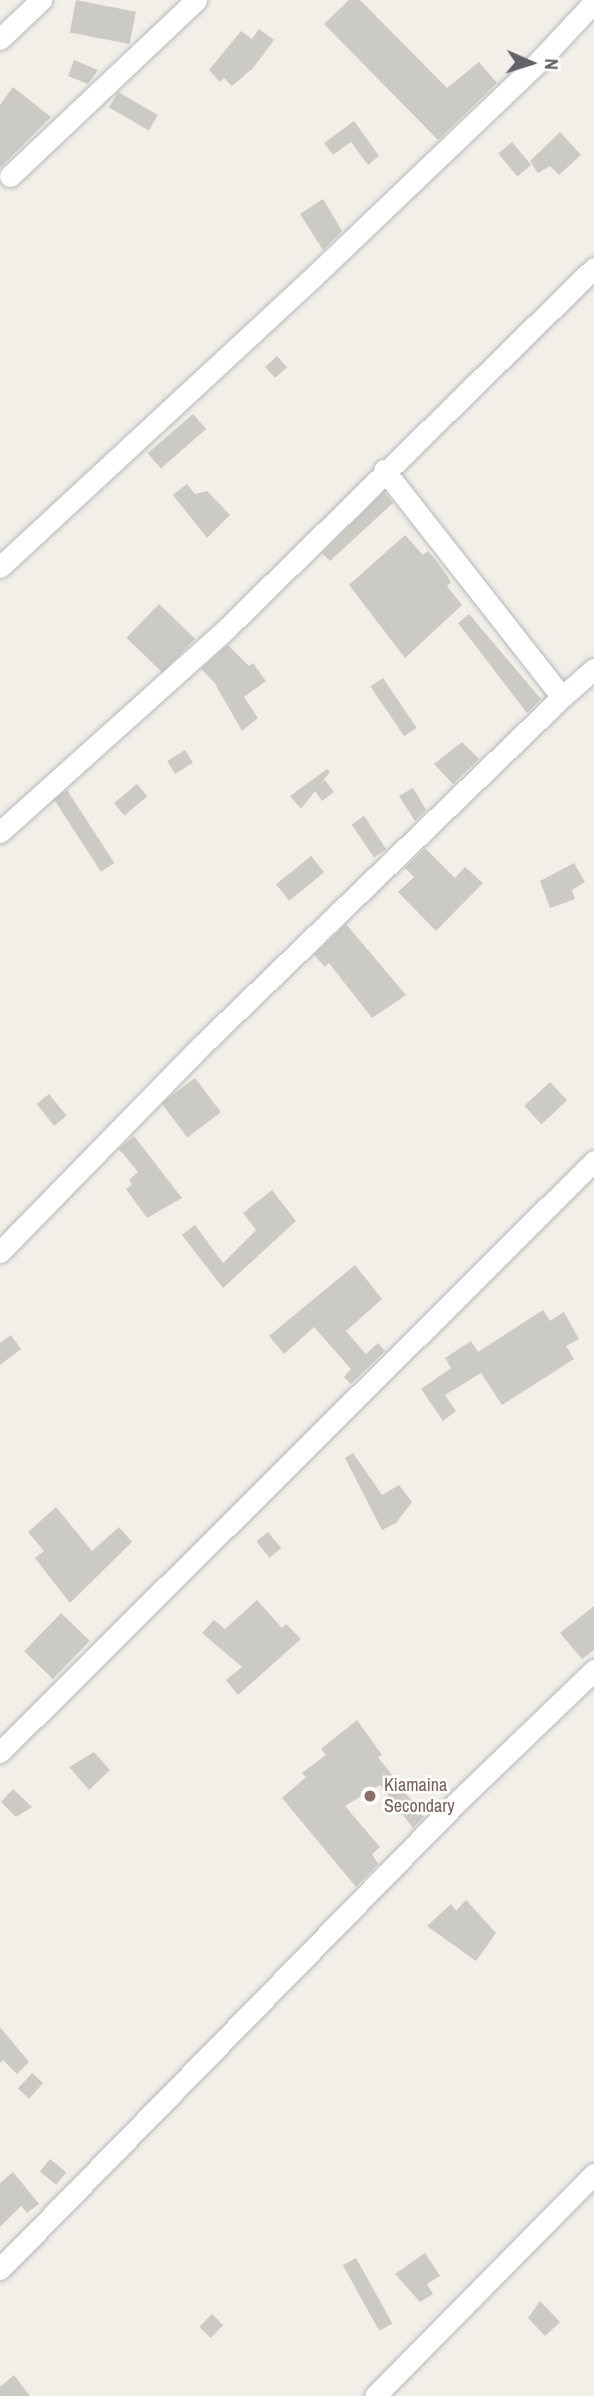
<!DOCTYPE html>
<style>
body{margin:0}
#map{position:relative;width:594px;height:2396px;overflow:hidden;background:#f1efe8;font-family:"Archivo Narrow",sans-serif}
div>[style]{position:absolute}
.building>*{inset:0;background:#cccac5;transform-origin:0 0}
.roads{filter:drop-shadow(0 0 2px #b5b8bc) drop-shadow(0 0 2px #b5b8bc)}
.minor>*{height:21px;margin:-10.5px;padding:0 10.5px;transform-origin:10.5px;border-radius:10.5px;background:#fff}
.dots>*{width:19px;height:19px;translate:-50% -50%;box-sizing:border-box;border:4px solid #fff;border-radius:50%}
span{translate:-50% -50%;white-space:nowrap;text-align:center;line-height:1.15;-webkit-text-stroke:5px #fff;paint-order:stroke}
.education-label{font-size:18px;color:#785e54}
.left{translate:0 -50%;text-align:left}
.north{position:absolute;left:496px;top:28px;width:70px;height:70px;-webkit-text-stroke:5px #fff;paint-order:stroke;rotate:93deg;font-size:19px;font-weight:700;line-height:28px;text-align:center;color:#5f6368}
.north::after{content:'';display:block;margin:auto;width:24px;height:32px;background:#5f6368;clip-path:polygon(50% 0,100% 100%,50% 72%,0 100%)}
</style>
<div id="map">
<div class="building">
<div style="left:76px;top:0;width:61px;height:33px;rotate:11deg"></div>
<div style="clip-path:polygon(349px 0,360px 0,447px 88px,479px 62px,497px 83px,438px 140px,324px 24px)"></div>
<div style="clip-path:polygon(259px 29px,274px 40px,253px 68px,232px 86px,224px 78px,220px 82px,209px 70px,241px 31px,252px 39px)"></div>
<div style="clip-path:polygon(74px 60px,98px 70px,88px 84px,68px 76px)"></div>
<div style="clip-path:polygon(13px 87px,51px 117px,0 168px,0 105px)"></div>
<div style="left:118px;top:92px;width:46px;height:18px;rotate:30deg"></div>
<div style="clip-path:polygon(354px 121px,379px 156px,368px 165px,351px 142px,333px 155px,324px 143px)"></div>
<div style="clip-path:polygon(560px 132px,581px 155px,559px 175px,550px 166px,538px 173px,530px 161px)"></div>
<div style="left:512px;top:142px;width:30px;height:18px;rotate:50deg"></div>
<div style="clip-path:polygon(323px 199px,342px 231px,323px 250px,300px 214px)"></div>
<div style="left:277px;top:356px;width:15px;height:16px;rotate:48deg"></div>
<div style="left:193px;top:414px;width:20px;height:60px;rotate:49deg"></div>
<div style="clip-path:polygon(187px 484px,195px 494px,207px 491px,230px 515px,207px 538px,173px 495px)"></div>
<div style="clip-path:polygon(384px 492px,393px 503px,330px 561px,322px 553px)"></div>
<div style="clip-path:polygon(405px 535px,423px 555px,428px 551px,439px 564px,451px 582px,447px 586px,462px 605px,405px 658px,349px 585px)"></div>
<div style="left:159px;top:604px;width:50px;height:47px;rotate:44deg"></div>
<div style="clip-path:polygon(469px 614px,541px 699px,527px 713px,458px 623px)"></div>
<div style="clip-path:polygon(228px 645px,249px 666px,253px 663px,266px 681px,244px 697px,258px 718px,242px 731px,214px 682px,201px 669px)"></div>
<div style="left:383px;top:678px;width:60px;height:15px;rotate:56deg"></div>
<div style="clip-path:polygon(462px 742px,479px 759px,453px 784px,434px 764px)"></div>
<div style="left:185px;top:750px;width:15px;height:21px;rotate:58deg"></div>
<div style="clip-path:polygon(327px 769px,330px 772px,322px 782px,325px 780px,334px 792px,322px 801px,315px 791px,301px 809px,290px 796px)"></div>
<div style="left:137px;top:784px;width:16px;height:30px;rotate:50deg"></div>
<div style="clip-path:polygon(413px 788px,426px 810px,415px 821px,399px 796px)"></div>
<div style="left:67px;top:790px;width:87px;height:16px;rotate:57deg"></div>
<div style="left:364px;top:816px;width:40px;height:15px;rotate:56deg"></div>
<div style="clip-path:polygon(425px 848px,455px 878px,465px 867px,483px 883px,436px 931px,398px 892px,414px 877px,405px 868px)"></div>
<div style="left:311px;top:856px;width:21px;height:45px;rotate:51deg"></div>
<div style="clip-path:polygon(574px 863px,585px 882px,572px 890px,575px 899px,550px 908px,540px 881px)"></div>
<div style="clip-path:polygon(346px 924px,406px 995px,372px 1018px,329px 963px,325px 967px,314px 955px)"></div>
<div style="left:195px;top:1078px;width:43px;height:42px;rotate:53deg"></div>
<div style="left:550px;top:1082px;width:25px;height:35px;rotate:47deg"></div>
<div style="left:49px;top:1094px;width:28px;height:16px;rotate:51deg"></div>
<div style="clip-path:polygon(134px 1136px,182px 1198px,147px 1218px,126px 1189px,132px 1185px,129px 1180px,138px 1172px,119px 1149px)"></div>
<div style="clip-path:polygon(272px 1190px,296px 1221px,223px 1288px,182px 1235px,195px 1225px,223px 1263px,256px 1230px,243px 1213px)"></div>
<div style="clip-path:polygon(355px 1265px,382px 1299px,346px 1331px,366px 1354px,378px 1343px,385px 1351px,351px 1384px,344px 1377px,351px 1369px,314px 1327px,284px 1354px,269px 1336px)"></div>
<div style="clip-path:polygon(543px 1310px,550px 1321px,564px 1312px,579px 1339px,566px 1346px,574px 1359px,502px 1405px,481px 1373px,445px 1395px,456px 1411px,443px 1421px,421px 1389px,451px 1368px,445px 1358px,471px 1341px,478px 1352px)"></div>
<div style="clip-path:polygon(11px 1335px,21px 1349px,0 1365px,0 1343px)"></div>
<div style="clip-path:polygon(353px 1453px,382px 1495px,399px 1485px,412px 1502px,396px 1523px,382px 1530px,345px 1458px)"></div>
<div style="clip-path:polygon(56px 1507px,92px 1551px,119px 1527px,132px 1542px,70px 1603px,35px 1558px,44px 1551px,28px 1532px)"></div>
<div style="left:268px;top:1532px;width:21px;height:15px;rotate:51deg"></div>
<div style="clip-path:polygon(257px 1600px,282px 1628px,286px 1624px,301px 1639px,238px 1695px,226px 1680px,242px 1667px,202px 1633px,214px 1620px,225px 1629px)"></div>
<div style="clip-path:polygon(594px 1606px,594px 1650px,582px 1659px,560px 1633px)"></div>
<div style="left:61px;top:1613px;width:40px;height:53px;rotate:44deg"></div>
<div style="clip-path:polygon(357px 1720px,382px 1755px,378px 1757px,424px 1817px,413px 1828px,380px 1785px,345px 1806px,380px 1847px,372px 1854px,378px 1864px,356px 1887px,282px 1798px,306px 1777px,302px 1773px,326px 1755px,321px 1749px)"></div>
<div style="clip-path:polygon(94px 1752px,110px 1770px,89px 1790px,69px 1767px)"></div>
<div style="clip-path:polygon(13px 1789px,32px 1807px,16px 1817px,1px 1802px)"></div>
<div style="clip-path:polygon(466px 1900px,496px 1933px,476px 1961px,427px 1926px,451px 1904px,456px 1911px)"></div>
<div style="clip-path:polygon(0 2027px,29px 2062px,17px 2074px,3px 2060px,0 2063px)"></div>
<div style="left:32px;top:2073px;width:15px;height:21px;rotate:42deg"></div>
<div style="left:50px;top:2159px;width:21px;height:16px;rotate:39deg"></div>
<div style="clip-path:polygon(13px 2172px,39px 2204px,27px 2213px,21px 2206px,0 2227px,0 2183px)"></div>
<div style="clip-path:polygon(425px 2253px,440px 2276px,427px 2284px,433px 2294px,420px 2302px,395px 2274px)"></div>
<div style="left:356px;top:2258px;width:75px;height:15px;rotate:61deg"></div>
<div style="clip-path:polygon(540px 2301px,560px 2322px,545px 2336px,528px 2318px)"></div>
<div style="left:212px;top:2314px;width:16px;height:18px;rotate:45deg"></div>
<div style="clip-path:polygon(14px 2375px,30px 2396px,0 2396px,0 2387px)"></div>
</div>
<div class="roads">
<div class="minor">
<div style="left:0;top:39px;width:57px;rotate:-43.6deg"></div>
<div style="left:10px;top:176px;width:256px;rotate:-43.4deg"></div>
<div style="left:384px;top:470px;width:288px;rotate:51.9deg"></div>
<div style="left:562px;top:697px;width:43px;rotate:-41.2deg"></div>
<div style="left:0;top:567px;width:422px;rotate:-42.8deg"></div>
<div style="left:310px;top:280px;width:318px;rotate:-43.7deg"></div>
<div style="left:540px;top:60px;width:79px;rotate:-47deg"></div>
<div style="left:0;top:832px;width:305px;rotate:-41.9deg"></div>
<div style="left:227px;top:628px;width:514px;rotate:-44.45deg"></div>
<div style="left:0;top:1252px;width:289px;rotate:-45.7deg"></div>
<div style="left:202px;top:1045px;width:501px;rotate:-44.03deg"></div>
<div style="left:0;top:1752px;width:838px;rotate:-44.85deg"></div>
<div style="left:0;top:2269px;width:652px;rotate:-45.62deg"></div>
<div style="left:456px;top:1803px;width:192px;rotate:-43.9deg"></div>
<div style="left:375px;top:2396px;width:312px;rotate:-45.4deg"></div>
</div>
</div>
<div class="dots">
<div style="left:370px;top:1796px;background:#8d6e63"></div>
</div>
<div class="education-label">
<span class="left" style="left:384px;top:1796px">Kiamaina<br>Secondary</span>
</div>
<div class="north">N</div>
</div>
